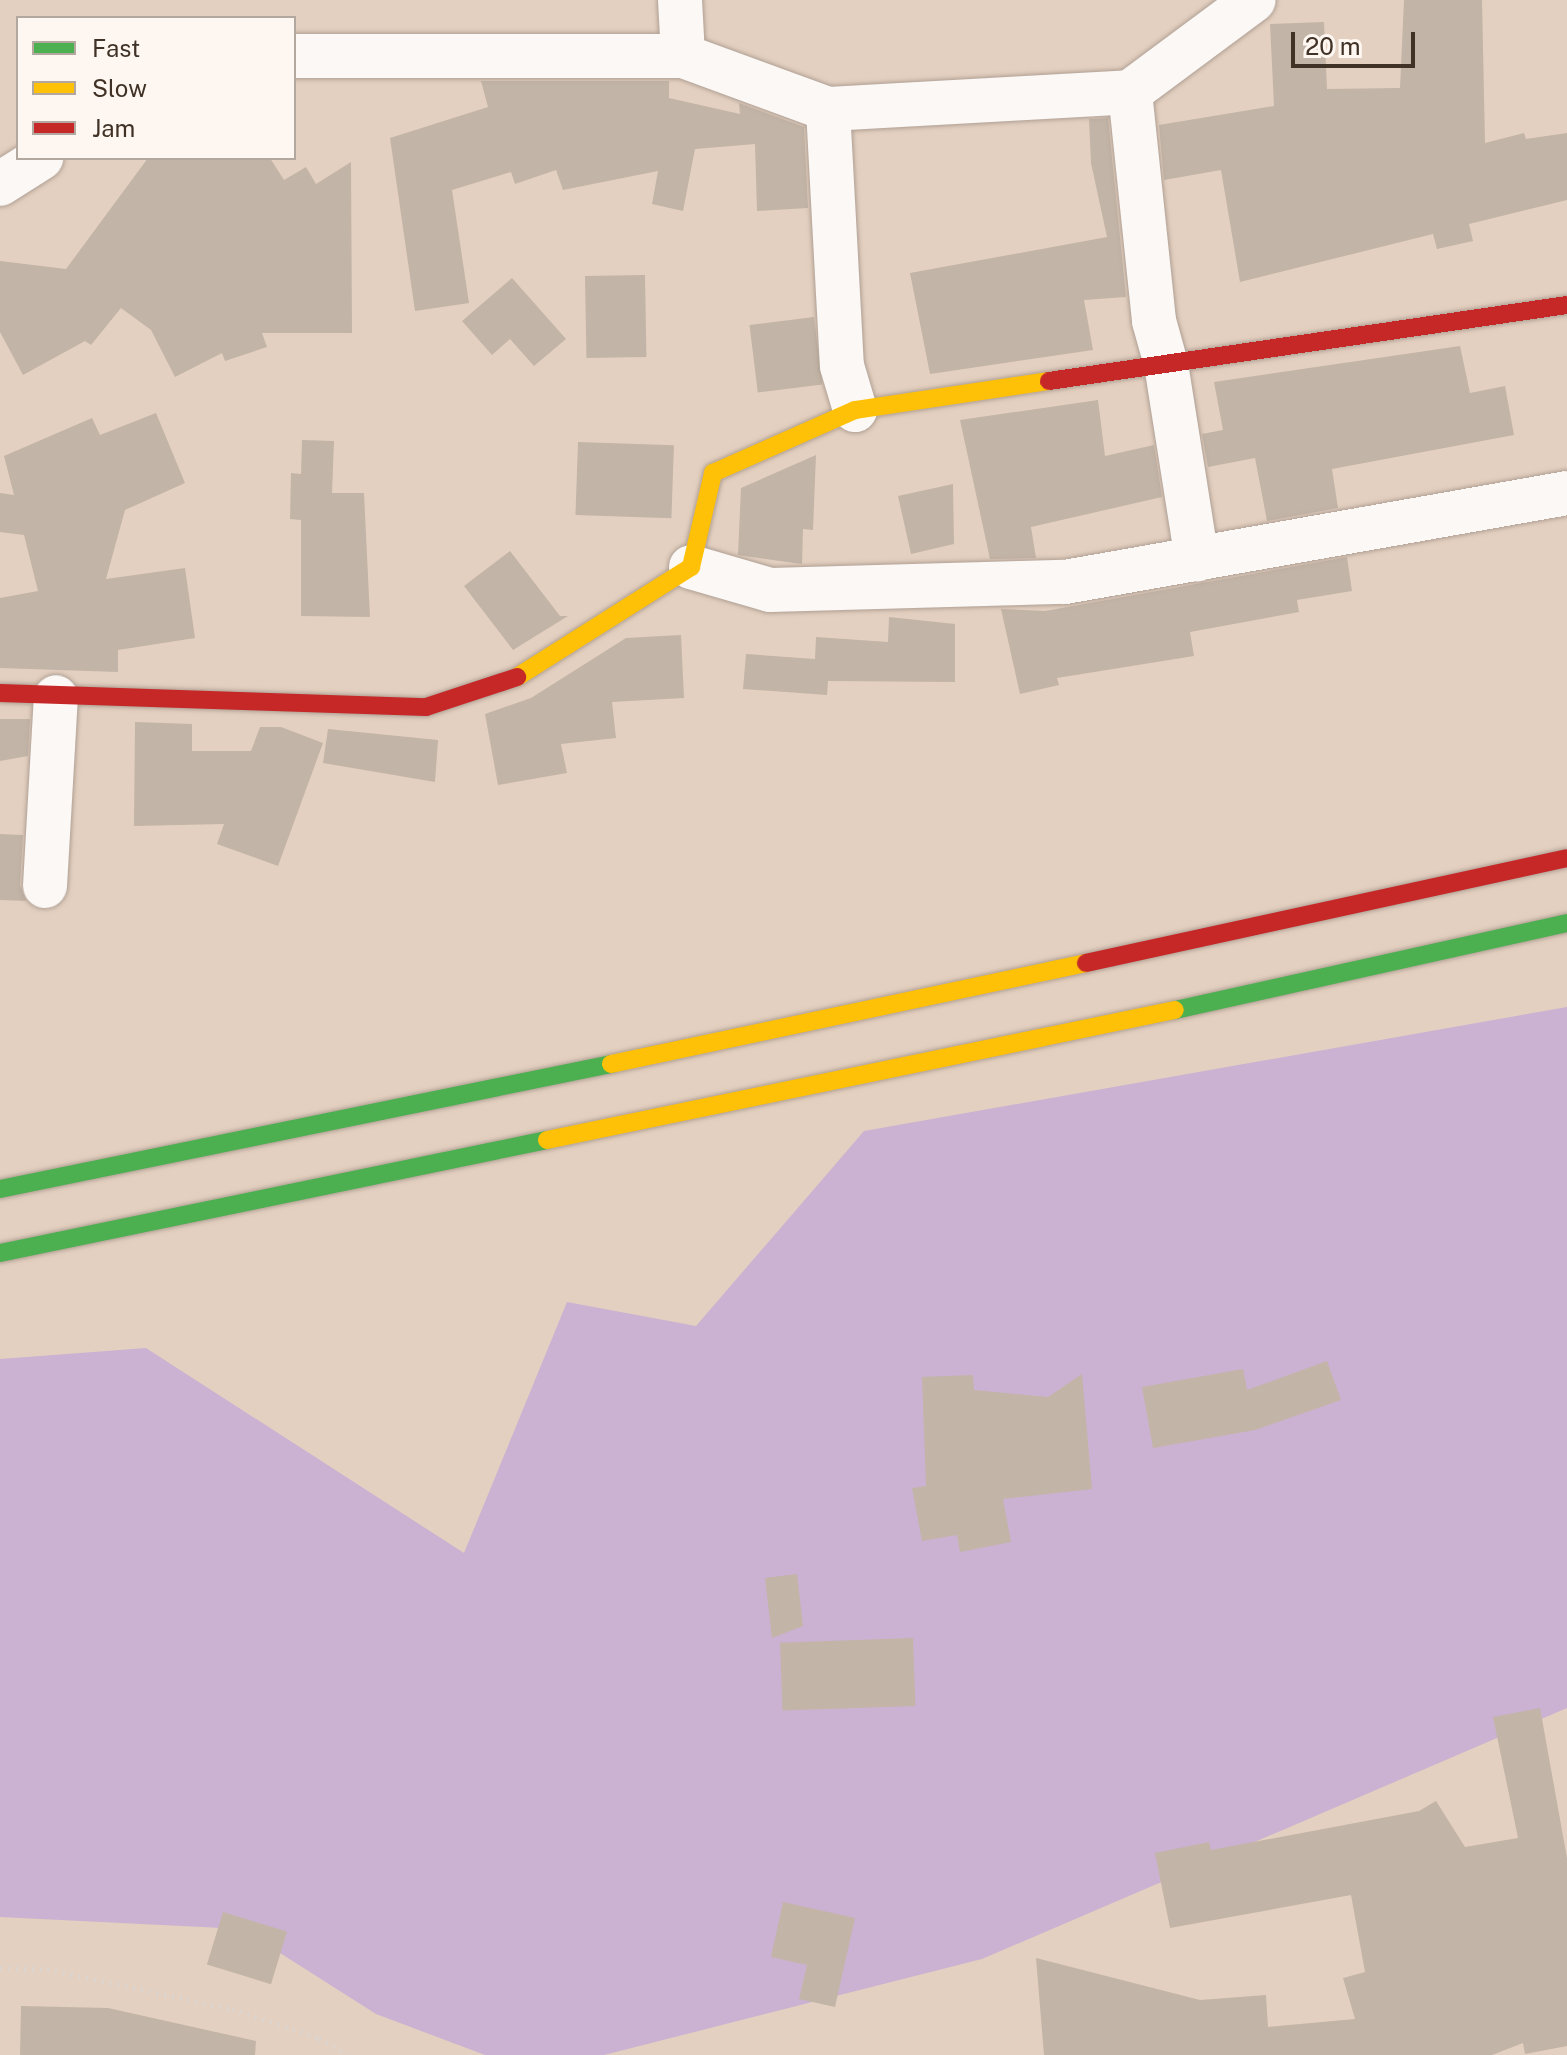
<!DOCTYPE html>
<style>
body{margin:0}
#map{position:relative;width:1567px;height:2055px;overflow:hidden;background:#e4d0c0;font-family:"Public Sans",sans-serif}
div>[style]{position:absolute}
.forest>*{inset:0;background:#cbb2d2}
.building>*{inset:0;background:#c2b4a6;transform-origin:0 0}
.path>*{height:5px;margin-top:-2.5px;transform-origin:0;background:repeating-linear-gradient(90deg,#dbd4cf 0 2px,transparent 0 8px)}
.roads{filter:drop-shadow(0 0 2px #afa094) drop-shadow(0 0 2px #afa094)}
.street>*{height:44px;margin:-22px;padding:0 22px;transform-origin:22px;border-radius:22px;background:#fbf8f6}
.fast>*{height:18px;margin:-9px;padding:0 9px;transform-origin:9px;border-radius:9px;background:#4caf50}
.slow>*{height:18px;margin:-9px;padding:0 9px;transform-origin:9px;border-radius:9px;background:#ffc107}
.jam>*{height:18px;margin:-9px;padding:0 9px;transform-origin:9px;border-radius:9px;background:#c62828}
span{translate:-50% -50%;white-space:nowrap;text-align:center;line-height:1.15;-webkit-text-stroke:8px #fef6f0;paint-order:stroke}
.legend{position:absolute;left:16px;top:16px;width:280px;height:144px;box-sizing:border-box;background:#fef6f0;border:2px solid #b2a89f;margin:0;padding:10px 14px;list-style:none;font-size:24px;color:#403226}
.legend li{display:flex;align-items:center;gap:16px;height:40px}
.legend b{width:40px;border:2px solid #b2a89f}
.scale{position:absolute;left:1291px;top:32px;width:124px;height:36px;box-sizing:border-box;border:4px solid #403226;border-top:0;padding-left:10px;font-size:24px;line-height:28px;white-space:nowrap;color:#403226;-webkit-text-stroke:6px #fef6f0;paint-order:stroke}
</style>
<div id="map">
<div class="forest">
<div style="clip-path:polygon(1567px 1007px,1567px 1708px,982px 1959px,604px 2055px,485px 2055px,376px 2014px,242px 1929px,0 1917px,0 1359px,146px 1348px,464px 1553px,567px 1302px,696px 1326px,864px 1131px)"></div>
</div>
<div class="building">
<div style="clip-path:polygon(1404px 0,1482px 0,1485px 143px,1524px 133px,1526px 139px,1567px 133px,1567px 200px,1469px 224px,1473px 241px,1437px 249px,1433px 234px,1240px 282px,1221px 170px,1164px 180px,1159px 125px,1274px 106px,1270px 24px,1324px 22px,1327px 89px,1400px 88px)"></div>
<div style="clip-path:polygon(481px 81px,669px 81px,669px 98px,740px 114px,739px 103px,804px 127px,808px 208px,757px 211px,755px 144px,695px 149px,683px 211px,652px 204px,658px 171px,563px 190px,556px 170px,515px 184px,511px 172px,452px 190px,469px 303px,415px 311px,390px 138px,488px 107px)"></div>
<div style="clip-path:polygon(1108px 118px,1126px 297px,1084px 300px,1093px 350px,930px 374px,910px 273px,1107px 237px,1091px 163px,1089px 119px)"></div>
<div style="clip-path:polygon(148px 158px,270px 158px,284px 180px,306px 167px,316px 184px,351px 162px,352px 333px,262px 333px,267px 347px,225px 361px,222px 353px,175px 377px,151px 330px,121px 308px,91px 345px,85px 341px,23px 375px,0 332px,0 261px,66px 269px)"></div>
<div style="left:645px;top:275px;width:82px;height:60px;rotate:89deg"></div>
<div style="clip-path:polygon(512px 278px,566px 339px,534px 366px,510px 339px,492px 355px,462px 321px)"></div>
<div style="left:814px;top:317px;width:68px;height:65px;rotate:83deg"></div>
<div style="clip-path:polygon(1460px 346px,1470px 393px,1505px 386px,1514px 435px,1332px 469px,1338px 508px,1267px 521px,1255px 458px,1208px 467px,1202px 434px,1223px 430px,1214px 382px)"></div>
<div style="clip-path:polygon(1098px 400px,1105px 456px,1154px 445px,1162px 497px,1031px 527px,1036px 558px,990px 559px,960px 420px)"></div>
<div style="clip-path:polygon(156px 413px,185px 483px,125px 510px,106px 579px,185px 568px,195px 638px,118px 650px,118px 672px,0 668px,0 598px,38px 591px,24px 535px,0 532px,0 493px,14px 495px,4px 456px,92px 418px,100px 435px)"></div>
<div style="clip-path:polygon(302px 440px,334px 441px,332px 493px,364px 493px,370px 617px,301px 616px,301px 520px,290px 519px,291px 473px,301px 474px)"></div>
<div style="left:578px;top:442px;width:96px;height:73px;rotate:2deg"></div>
<div style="clip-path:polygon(816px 455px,813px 530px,803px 529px,802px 564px,738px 555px,741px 488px)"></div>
<div style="clip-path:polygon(953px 484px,954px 544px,911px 554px,898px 496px)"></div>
<div style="clip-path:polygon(510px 551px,560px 616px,568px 616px,513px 650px,464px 586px)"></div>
<div style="clip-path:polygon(1347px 557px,1352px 591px,1297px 600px,1299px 612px,1190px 632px,1194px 656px,1057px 678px,1059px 685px,1020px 694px,1001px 609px,1045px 611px)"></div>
<div style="clip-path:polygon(889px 617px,955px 624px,955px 682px,828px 681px,827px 695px,743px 689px,746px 654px,815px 659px,816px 637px,888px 642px)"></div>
<div style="clip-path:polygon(681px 635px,684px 698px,612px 702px,616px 738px,561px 744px,567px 773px,498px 785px,485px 714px,531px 698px,626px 638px)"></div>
<div style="clip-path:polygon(0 719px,30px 719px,28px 756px,0 761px)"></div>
<div style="clip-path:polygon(135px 722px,192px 724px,192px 751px,251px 751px,260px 727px,281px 727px,323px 743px,278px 866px,217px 844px,224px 824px,134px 826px)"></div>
<div style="clip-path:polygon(328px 729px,438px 740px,435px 782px,323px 763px)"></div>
<div style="clip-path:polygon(0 834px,23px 835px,20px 885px,26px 901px,0 900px)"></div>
<div style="clip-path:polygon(1327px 1361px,1341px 1400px,1255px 1430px,1153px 1448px,1142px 1387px,1243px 1369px,1247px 1390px)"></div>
<div style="clip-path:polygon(1082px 1374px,1092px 1489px,1003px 1499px,1011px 1542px,960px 1552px,957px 1535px,922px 1541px,912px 1488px,926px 1486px,922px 1377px,973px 1375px,974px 1390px,1048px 1397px)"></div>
<div style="clip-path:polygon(797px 1574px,803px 1626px,772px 1638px,765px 1578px)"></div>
<div style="left:913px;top:1638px;width:68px;height:133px;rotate:88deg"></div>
<div style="clip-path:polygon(1540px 1708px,1567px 1858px,1567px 2046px,1525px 2054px,1523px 2043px,1492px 2055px,1044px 2055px,1036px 1958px,1200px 2000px,1266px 1995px,1268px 2027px,1355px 2019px,1343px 1978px,1365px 1972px,1351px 1895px,1170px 1928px,1155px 1853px,1209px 1842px,1211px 1850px,1419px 1811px,1436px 1801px,1465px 1847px,1518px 1838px,1493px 1717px)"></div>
<div style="clip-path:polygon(783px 1902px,855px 1918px,835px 2007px,799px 1999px,807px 1965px,771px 1957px)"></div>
<div style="left:223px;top:1912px;width:67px;height:55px;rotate:17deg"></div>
<div style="clip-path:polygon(21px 2006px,108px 2008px,256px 2041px,255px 2055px,20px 2055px)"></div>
</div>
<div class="path">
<div style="left:0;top:1968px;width:47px;rotate:1.2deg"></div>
<div style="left:47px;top:1969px;width:189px;rotate:12.2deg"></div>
<div style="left:232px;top:2009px;width:92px;rotate:18.4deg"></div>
<div style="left:319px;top:2038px;width:33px;rotate:31deg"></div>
</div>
<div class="roads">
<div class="street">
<div style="left:680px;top:0;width:56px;rotate:86.9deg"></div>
<div style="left:294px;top:56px;width:389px"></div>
<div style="left:683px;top:56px;width:154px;rotate:20.1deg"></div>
<div style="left:828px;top:109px;width:302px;rotate:-3.2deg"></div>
<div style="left:1130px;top:92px;width:154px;rotate:-36.6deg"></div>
<div style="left:1130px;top:92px;width:230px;rotate:84deg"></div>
<div style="left:1154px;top:321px;width:45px;rotate:74.4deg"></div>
<div style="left:1166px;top:364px;width:198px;rotate:81deg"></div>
<div style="left:828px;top:109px;width:257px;rotate:86.9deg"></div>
<div style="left:842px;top:366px;width:46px;rotate:73.5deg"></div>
<div style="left:0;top:184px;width:49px;rotate:-32.4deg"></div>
<div style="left:691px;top:567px;width:82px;rotate:16.2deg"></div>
<div style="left:770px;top:590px;width:295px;rotate:-1.6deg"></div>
<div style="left:1065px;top:582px;width:510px;rotate:-10.05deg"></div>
<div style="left:45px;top:886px;width:189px;rotate:-86.7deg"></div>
</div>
<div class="fast">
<div style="left:1175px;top:1010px;width:402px;rotate:-12.5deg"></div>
<div style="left:0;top:1189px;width:624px;rotate:-11.56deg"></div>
<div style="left:0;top:1253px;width:559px;rotate:-11.67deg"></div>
</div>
<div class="slow">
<div style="left:517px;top:677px;width:206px;rotate:-32.3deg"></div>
<div style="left:691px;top:567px;width:97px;rotate:-76.8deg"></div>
<div style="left:713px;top:473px;width:155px;rotate:-23.9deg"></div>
<div style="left:855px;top:410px;width:196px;rotate:-8.5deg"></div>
<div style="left:611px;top:1064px;width:486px;rotate:-12deg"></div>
<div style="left:547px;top:1140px;width:641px;rotate:-11.7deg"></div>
</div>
<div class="jam">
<div style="left:1049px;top:381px;width:524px;rotate:-8.35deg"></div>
<div style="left:0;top:693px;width:426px;rotate:1.9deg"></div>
<div style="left:426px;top:707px;width:96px;rotate:-18.2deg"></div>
<div style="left:1086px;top:963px;width:492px;rotate:-12.3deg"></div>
</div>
</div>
<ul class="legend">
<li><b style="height:10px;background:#4caf50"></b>Fast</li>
<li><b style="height:10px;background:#ffc107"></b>Slow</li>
<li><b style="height:10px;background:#c62828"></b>Jam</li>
</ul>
<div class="scale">20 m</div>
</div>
